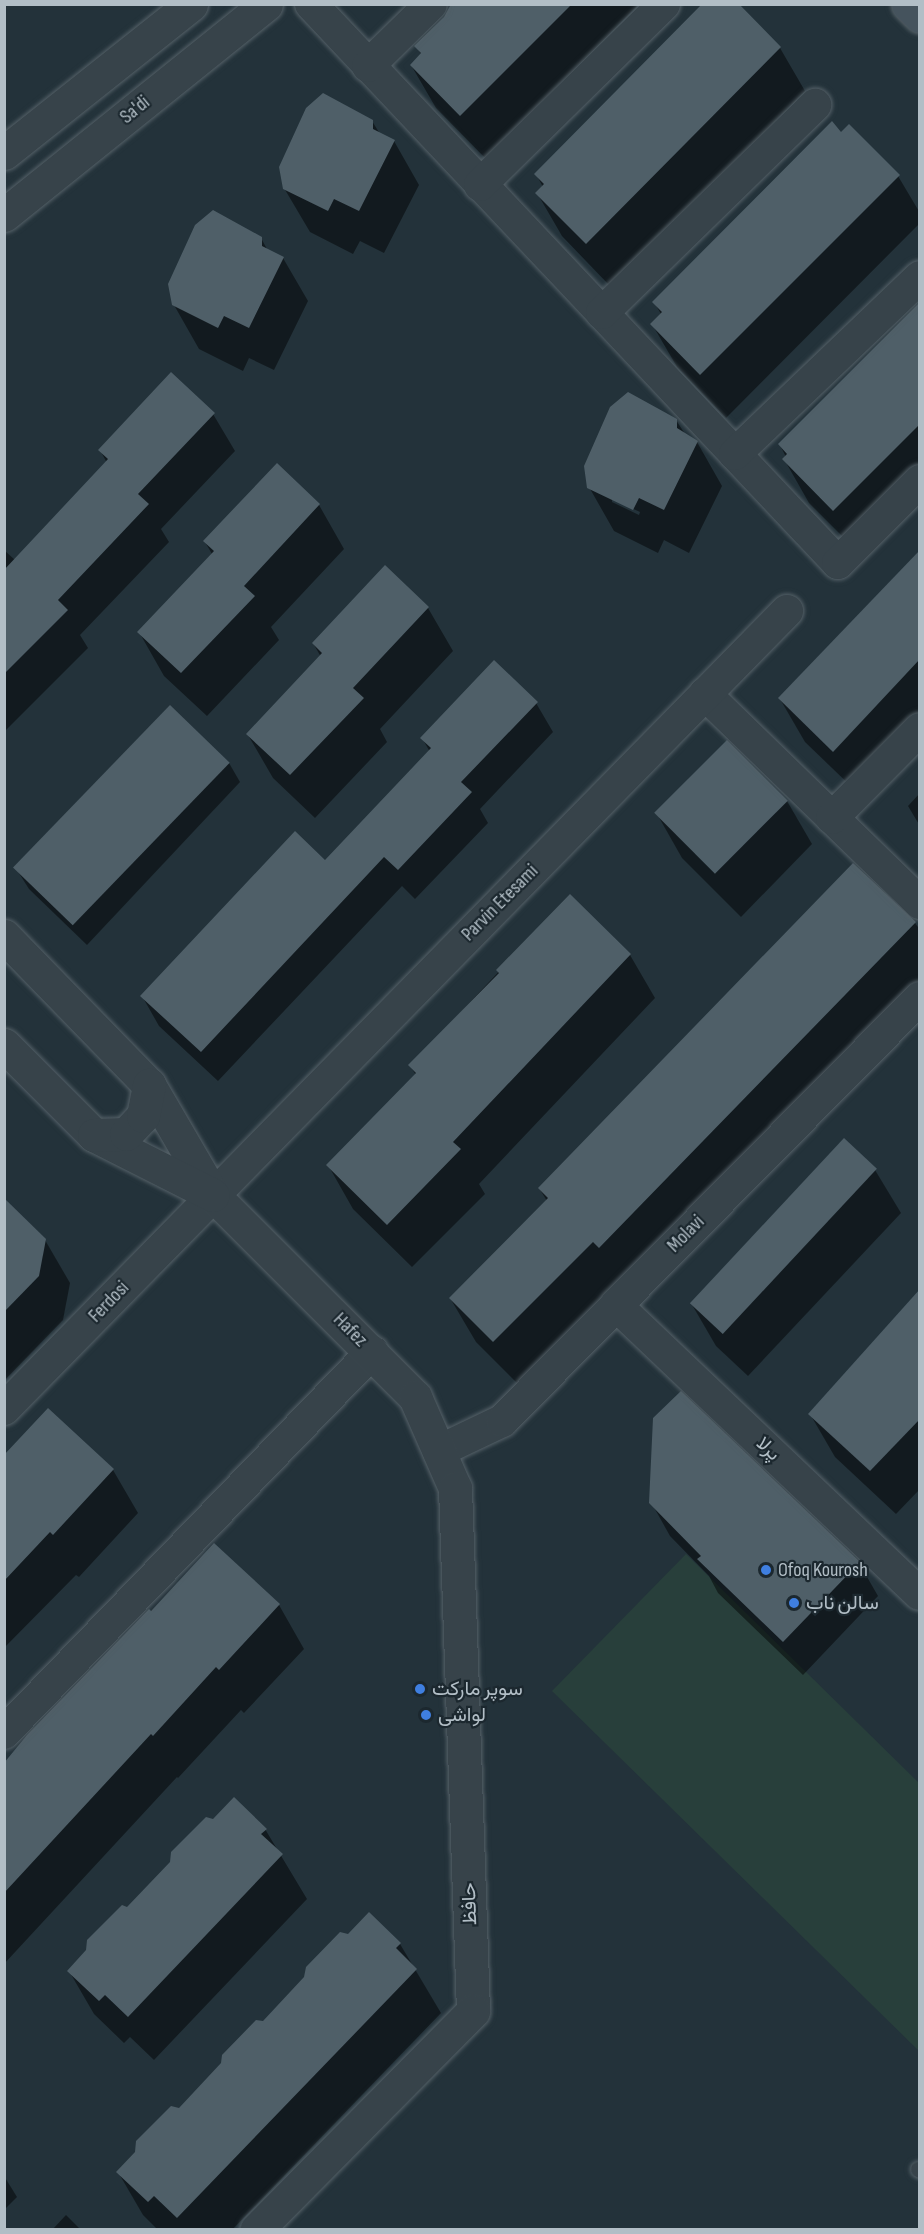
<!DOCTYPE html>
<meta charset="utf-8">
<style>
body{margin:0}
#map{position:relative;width:924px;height:2234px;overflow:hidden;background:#23323a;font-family:"Sofia Sans Condensed",Vazirmatn,sans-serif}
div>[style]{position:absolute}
.green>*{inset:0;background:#283f3b}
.shadow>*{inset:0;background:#0007}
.building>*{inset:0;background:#4f5f68;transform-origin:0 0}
.roads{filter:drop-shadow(0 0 2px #556168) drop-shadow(0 0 2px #556168)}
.service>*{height:15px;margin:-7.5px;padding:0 7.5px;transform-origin:7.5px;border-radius:7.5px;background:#37434a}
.minor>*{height:32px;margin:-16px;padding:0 16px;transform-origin:16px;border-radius:16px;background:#37434a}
.tertiary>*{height:33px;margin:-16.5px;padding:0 16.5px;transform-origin:16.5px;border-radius:16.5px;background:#37434a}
.secondary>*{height:33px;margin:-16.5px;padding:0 16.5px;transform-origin:16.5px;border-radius:16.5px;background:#45535d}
.dots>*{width:16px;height:16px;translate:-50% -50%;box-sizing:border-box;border:3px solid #1c282f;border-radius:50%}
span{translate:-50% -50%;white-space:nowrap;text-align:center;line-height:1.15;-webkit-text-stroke:4.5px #1c282f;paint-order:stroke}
.street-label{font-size:20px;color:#b2bec6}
.poi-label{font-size:20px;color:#b2bec6}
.left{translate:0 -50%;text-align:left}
.frame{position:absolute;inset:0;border:6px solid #b2bec6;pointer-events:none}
</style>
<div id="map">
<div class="green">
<div style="clip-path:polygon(686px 1554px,919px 1783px,919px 2051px,552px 1691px)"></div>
</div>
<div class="shadow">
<div style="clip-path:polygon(453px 4px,639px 4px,486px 159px,436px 108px,411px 65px,421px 54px,416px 46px,445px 18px)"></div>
<div style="clip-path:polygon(780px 48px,805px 91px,611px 287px,562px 236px,537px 193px,543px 187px,536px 174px)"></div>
<div style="clip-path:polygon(372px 121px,380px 134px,394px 141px,419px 185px,384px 253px,360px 241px,353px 254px,310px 232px,284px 188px)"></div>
<div style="clip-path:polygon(841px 134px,898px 176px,920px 213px,920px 223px,726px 418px,677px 367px,652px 324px,661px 314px,654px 302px)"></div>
<div style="clip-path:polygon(261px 238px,268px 251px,283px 258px,308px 301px,274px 370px,249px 358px,243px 371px,199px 349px,174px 305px)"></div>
<div style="clip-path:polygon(920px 303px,920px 492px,859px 553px,809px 503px,784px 459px,786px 457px,780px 445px)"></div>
<div style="clip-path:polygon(213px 414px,235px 451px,161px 529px,169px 542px,80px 635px,88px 648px,4px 732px,4px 550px,15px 560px,107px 463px,100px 450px)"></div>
<div style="clip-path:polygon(evenodd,676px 420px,685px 434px,697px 442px,722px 486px,689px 553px,664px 540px,658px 553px,614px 531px,589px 487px,676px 420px,612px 499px,640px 512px,639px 515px,612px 502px,612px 499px)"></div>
<div style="clip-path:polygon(277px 465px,319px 505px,344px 549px,271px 627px,279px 640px,207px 716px,164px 676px,139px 632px,212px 554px,205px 542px)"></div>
<div style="clip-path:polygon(920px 551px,920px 730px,859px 794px,805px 742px,780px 699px)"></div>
<div style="clip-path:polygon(428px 608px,453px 651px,380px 729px,387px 742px,315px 818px,273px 778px,248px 735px,321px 657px,313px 643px)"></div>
<div style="clip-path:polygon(536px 703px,553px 732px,480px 809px,488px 823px,415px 899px,402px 886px,218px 1081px,159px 1026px,142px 996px,325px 862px,430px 752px,422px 738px)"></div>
<div style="clip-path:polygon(229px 763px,240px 782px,87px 945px,29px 889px,17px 870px)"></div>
<div style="clip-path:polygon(920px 793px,920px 826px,908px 806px)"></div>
<div style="clip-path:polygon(787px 801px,812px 844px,741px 917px,682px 858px,657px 814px)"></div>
<div style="clip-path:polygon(570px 896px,630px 955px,655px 998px,479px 1184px,485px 1194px,412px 1267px,353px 1209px,328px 1165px,416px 1075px,410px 1066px)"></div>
<div style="clip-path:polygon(915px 923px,920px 930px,920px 987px,519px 1385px,476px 1342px,450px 1298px,547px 1201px,539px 1188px)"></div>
<div style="clip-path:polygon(875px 1170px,901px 1213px,748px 1376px,716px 1346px,691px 1303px)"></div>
<div style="clip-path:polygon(4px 1200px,45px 1240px,70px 1283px,63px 1320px,4px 1381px)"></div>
<div style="clip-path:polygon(920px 1291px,920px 1489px,896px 1514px,835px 1457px,810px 1414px)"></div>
<div style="clip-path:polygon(681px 1393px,859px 1563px,878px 1596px,803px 1675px,718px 1593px,709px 1576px,670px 1536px,651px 1502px)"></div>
<div style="clip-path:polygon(4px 1457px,113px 1470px,138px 1513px,79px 1577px,76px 1575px,4px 1648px)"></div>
<div style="clip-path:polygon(214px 1545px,279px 1605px,304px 1649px,244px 1713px,241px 1710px,178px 1778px,177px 1777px,4px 1964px,4px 1765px)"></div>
<div style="clip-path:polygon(265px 1829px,307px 1899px,154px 2060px,130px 2037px,124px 2043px,94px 2014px,69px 1971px,128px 1908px)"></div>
<div style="clip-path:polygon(400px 1944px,441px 2013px,232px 2230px,158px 2230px,143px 2215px,118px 2172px,264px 2023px)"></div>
<div style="clip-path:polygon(4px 2176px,17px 2197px,4px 2210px)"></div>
<div style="clip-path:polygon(66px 2215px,81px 2230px,52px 2230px)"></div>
</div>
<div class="building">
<div style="clip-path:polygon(451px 4px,572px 4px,460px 116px,410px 65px,421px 53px,414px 46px,444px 17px)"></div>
<div style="clip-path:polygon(702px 4px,739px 4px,781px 47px,586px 244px,535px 193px,544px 184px,534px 174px)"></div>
<div style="clip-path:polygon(323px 93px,373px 120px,373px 129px,395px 140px,359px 211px,334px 199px,328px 211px,283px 189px,279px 167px,306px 108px)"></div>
<div style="clip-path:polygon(832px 121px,841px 132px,849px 124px,900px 175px,700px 375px,650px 324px,662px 312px,652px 302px)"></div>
<div style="clip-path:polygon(213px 210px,262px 237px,262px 246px,284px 257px,249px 328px,224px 316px,218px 328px,172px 305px,168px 284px,195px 225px)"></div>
<div style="clip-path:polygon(920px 302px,920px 424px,833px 511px,782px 459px,787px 454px,778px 444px)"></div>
<div style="clip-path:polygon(171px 372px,215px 413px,138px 494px,149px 504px,58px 600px,68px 610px,4px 674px,4px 570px,108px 459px,98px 450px)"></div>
<div style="clip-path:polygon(628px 392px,677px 419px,677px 428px,698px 441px,664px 510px,639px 498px,633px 510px,587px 488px,584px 466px,610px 407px)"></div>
<div style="clip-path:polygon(277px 463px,320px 504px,244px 586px,255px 596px,181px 673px,137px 632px,214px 551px,203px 541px)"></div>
<div style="clip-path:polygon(920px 550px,920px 659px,833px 752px,778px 698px)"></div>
<div style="clip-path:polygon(385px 565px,429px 607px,353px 688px,364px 698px,290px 775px,246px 734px,322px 653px,312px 643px)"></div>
<div style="clip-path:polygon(494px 660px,538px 702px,461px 782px,472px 792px,398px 870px,384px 857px,201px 1052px,140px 996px,295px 831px,325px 860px,431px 748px,420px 738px)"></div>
<div style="left:170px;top:705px;width:83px;height:226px;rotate:44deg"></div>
<div style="left:727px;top:740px;width:86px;height:103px;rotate:45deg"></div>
<div style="clip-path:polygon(853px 863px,916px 922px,599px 1248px,593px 1242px,493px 1342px,449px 1298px,548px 1198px,538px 1188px)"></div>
<div style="clip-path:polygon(570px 894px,631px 954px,453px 1142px,461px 1149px,387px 1225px,326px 1165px,416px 1073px,408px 1065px,499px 973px,496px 970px)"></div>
<div style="left:844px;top:1138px;width:45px;height:226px;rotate:43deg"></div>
<div style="clip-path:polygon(4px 1198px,46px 1239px,39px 1276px,4px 1312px)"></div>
<div style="clip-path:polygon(920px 1289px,920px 1419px,870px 1471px,808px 1414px)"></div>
<div style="clip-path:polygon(681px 1391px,860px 1562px,783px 1642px,697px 1559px,701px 1556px,649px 1503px,653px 1418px)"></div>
<div style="clip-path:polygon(48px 1408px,114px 1469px,53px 1535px,50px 1532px,4px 1581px,4px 1455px)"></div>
<div style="clip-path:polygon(214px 1543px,280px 1604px,219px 1670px,216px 1667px,153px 1736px,151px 1734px,4px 1893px,4px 1763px,27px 1735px,149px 1609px,151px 1611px)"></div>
<div style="clip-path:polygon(234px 1797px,267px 1829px,261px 1834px,283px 1854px,128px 2017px,105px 1995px,99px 2001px,67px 1971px,86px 1950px,87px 1940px,122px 1905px,127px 1907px,170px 1862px,171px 1852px,206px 1817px,213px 1819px)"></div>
<div style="clip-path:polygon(369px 1912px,401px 1943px,396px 1948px,417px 1969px,177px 2218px,154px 2196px,148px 2202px,116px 2172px,135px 2152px,136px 2141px,171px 2106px,179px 2108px,221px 2063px,222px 2055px,256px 2020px,263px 2021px,304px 1977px,306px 1967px,340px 1932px,348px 1934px)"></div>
</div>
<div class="roads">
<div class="service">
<div style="left:918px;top:2169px;width:2px;rotate:27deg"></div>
</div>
<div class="minor">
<div style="left:311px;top:4px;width:768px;rotate:46.69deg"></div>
<div style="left:838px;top:563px;width:116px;rotate:-45deg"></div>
<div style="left:368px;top:66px;width:88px;rotate:-44.5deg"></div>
<div style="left:480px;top:185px;width:258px;rotate:-44.5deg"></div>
<div style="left:602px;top:313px;width:298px;rotate:-44.3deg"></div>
<div style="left:735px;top:454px;width:256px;rotate:-43.7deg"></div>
<div style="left:705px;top:694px;width:300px;rotate:44.2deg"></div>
<div style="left:832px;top:818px;width:125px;rotate:-45.3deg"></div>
<div style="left:616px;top:1305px;width:419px;rotate:43.6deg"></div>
<div style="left:4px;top:1409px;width:1118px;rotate:-45.54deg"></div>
<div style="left:439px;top:1451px;width:70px;rotate:-25.5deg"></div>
<div style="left:502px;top:1421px;width:595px;rotate:-45.34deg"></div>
<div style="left:4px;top:1733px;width:530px;rotate:-45.99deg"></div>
</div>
<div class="tertiary">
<div style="left:4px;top:153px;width:239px;rotate:-38.5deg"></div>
<div style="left:4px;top:215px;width:336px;rotate:-38.8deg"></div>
<div style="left:4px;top:936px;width:208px;rotate:45.8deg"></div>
<div style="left:149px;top:1085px;width:127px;rotate:59.8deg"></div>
<div style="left:213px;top:1195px;width:286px;rotate:45deg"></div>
<div style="left:415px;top:1397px;width:99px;rotate:66.3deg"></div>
<div style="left:455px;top:1488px;width:523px;rotate:88.03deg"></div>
<div style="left:473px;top:2011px;width:308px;rotate:134.7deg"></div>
<div style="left:4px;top:1045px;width:127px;rotate:45deg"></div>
<div style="left:94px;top:1135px;width:133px;rotate:26.8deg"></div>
<div style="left:94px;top:1135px;width:32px;rotate:-2deg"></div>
<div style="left:126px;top:1134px;width:25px;rotate:-47deg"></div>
<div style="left:143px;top:1116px;width:32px;rotate:-79deg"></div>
</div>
<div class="secondary">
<div style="left:908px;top:4px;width:17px;rotate:45deg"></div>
</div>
</div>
<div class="dots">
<div style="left:766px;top:1570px;background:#3f7fe0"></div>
<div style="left:794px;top:1603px;background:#3f7fe0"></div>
<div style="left:420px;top:1689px;background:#3f7fe0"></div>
<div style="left:426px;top:1715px;background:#3f7fe0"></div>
</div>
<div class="street-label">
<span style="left:135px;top:110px;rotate:-39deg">Sa'di</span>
<span style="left:500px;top:903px;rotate:-45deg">Parvin Etesami</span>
<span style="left:686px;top:1234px;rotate:-45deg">Molavi</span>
<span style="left:109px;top:1302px;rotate:-46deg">Ferdosi</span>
<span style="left:350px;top:1330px;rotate:45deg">Hafez</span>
<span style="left:768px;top:1449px;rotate:44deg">پرلا</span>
<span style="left:470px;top:1904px;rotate:-92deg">حافظ</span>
</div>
<div class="poi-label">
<span class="left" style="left:778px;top:1570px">Ofoq Kourosh</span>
<span class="left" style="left:806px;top:1603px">سالن ناب</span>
<span class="left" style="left:432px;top:1689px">سوپر مارکت</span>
<span class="left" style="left:438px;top:1715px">لواشی</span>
</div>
<div class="frame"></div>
</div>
